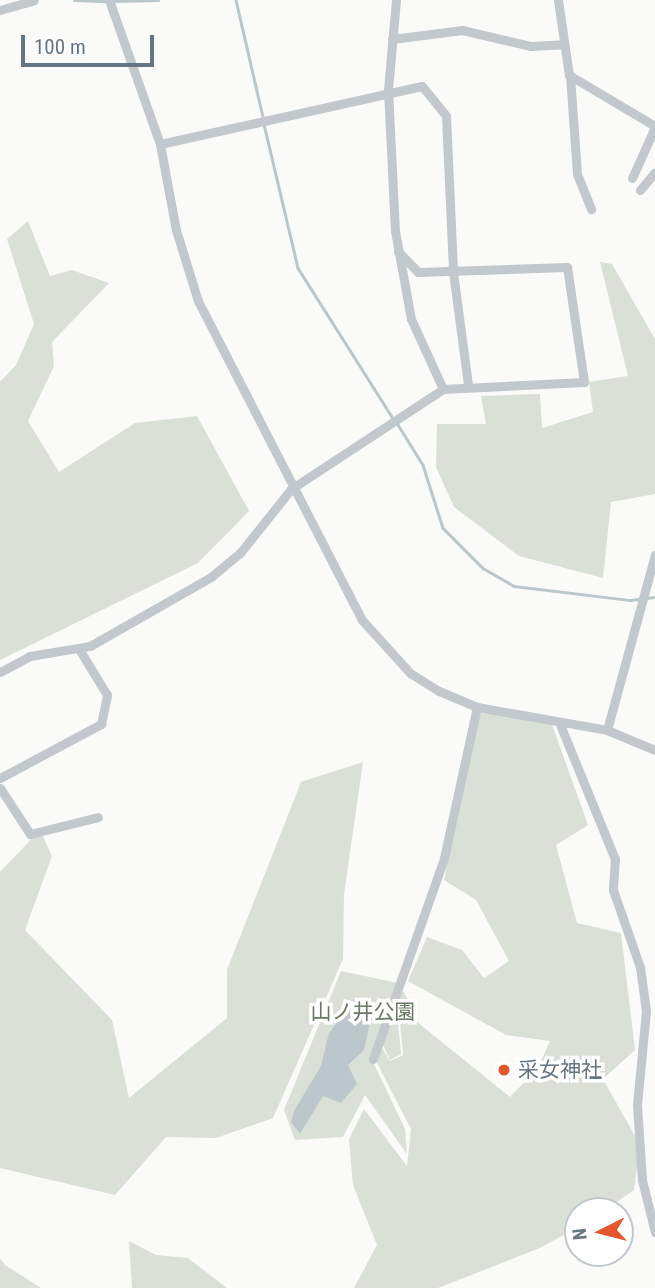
<!DOCTYPE html>
<meta charset="utf-8">
<style>
body{margin:0}
#map{position:relative;width:655px;height:1288px;overflow:hidden;background:#fafaf8;font-family:"Roboto Condensed","Noto Sans JP",sans-serif}
div>[style]{position:absolute}
.green>*{inset:0;background:#dadfd7}
.water>*{inset:0;background:#bbc7cb}
.stream>*{height:2.5px;margin:-1.25px;padding:0 1.25px;transform-origin:1.25px;border-radius:1.25px;background:#bbc7cb}
.minor>*{height:9px;margin:-4.5px;padding:0 4.5px;transform-origin:4.5px;border-radius:4.5px;background:#c3c8cc}
.dots>*{width:19px;height:19px;translate:-50% -50%;box-sizing:border-box;border:4px solid #fff;border-radius:50%}
span{translate:-50% -50%;white-space:nowrap;text-align:center;line-height:1.15;-webkit-text-stroke:7px #fff;paint-order:stroke}
.park-label{font-size:21px;color:#687a64}
.poi-label{font-size:21px;color:#657683}
.left{translate:0 -50%;text-align:left}
.north{position:absolute;left:564px;top:1197px;width:70px;height:70px;box-sizing:border-box;background:#fff;border:2px solid #c1c8cd;border-radius:50%;rotate:264deg;font-size:19px;font-weight:700;line-height:28px;text-align:center;color:#657683}
.north::after{content:'';display:block;margin:auto;width:24px;height:32px;background:#e4572e;clip-path:polygon(50% 0,100% 100%,50% 72%,0 100%)}
.scale{position:absolute;left:21px;top:35px;width:133px;height:32px;box-sizing:border-box;border:4px solid #657683;border-top:0;padding-left:9px;font-size:21px;line-height:24px;white-space:nowrap;color:#657683;-webkit-text-stroke:5px #fff;paint-order:stroke}
</style>
<div id="map">
<div class="green">
<div style="clip-path:polygon(28px 221px,50px 276px,72px 270px,109px 283px,52px 342px,54px 366px,28px 421px,59px 472px,135px 423px,197px 416px,249px 511px,198px 563px,0 660px,0 382px,16px 365px,34px 324px,7px 239px)"></div>
<div style="clip-path:polygon(600px 262px,612px 264px,655px 339px,655px 494px,611px 502px,603px 578px,519px 556px,454px 507px,436px 467px,437px 424px,486px 424px,481px 396px,540px 394px,542px 428px,593px 412px,589px 382px,628px 376px)"></div>
<div style="clip-path:polygon(479px 713px,550px 719px,588px 825px,556px 845px,577px 923px,621px 933px,635px 1050px,603px 1079px,640px 1145px,634px 1190px,604px 1211px,578px 1211px,578px 1227px,540px 1248px,438px 1288px,354px 1288px,377px 1245px,353px 1185px,349px 1139px,364px 1109px,407px 1166px,411px 1129px,377px 1063px,382px 1048px,390px 1061px,403px 1055px,400px 1022px,412px 1018px,510px 1097px,538px 1068px,550px 1041px,506px 1035px,408px 981px,427px 937px,462px 950px,484px 978px,509px 961px,476px 900px,444px 880px)"></div>
<div style="clip-path:polygon(363px 762px,344px 894px,343px 959px,273px 1118px,216px 1138px,166px 1137px,115px 1195px,0 1168px,0 872px,40px 830px,52px 856px,25px 930px,112px 1020px,129px 1098px,227px 1018px,227px 970px,301px 782px)"></div>
<div style="clip-path:polygon(341px 971px,398px 983px,413px 1008px,398px 1022px,401px 1054px,390px 1060px,382px 1043px,374px 1064px,405px 1129px,407px 1154px,365px 1095px,343px 1137px,295px 1140px,284px 1110px)"></div>
<div style="clip-path:polygon(129px 1241px,156px 1255px,188px 1258px,227px 1288px,132px 1288px)"></div>
<div style="clip-path:polygon(0 1258px,5px 1265px,41px 1288px,0 1288px)"></div>
</div>
<div class="water">
<div style="clip-path:polygon(352px 1003px,370px 1008px,371px 1018px,364px 1050px,348px 1065px,357px 1084px,341px 1103px,323px 1096px,300px 1134px,291px 1122px,294px 1111px,321px 1066px,329px 1033px)"></div>
</div>
<div class="stream">
<div style="left:74px;top:0;width:32px;rotate:2deg"></div>
<div style="left:236px;top:0;width:120px;rotate:77deg"></div>
<div style="left:112px;top:1px;width:46px;rotate:-1.2deg"></div>
<div style="left:264px;top:124px;width:148px;rotate:76.7deg"></div>
<div style="left:298px;top:268px;width:178px;rotate:57.7deg"></div>
<div style="left:397px;top:423px;width:49px;rotate:58.2deg"></div>
<div style="left:423px;top:465px;width:66px;rotate:72.4deg"></div>
<div style="left:443px;top:528px;width:57px;rotate:45deg"></div>
<div style="left:483px;top:568px;width:36px;rotate:30deg"></div>
<div style="left:514px;top:586px;width:117px;rotate:6.9deg"></div>
<div style="left:630px;top:600px;width:25px;rotate:-7deg"></div>
</div>
<div class="minor">
<div style="left:109px;top:0;width:153px;rotate:70.5deg"></div>
<div style="left:160px;top:144px;width:87px;rotate:79.5deg"></div>
<div style="left:176px;top:230px;width:74px;rotate:72.8deg"></div>
<div style="left:198px;top:301px;width:359px;rotate:62.8deg"></div>
<div style="left:362px;top:620px;width:72px;rotate:47.8deg"></div>
<div style="left:410px;top:673px;width:34px;rotate:32deg"></div>
<div style="left:439px;top:691px;width:41px;rotate:22.8deg"></div>
<div style="left:477px;top:707px;width:132px;rotate:10deg"></div>
<div style="left:607px;top:730px;width:52px;rotate:22.6deg"></div>
<div style="left:396px;top:0;width:89px;rotate:95.1deg"></div>
<div style="left:388px;top:89px;width:142px;rotate:87.2deg"></div>
<div style="left:395px;top:231px;width:89px;rotate:79.7deg"></div>
<div style="left:411px;top:319px;width:77px;rotate:65.4deg"></div>
<div style="left:558px;top:0;width:76px;rotate:81.7deg"></div>
<div style="left:569px;top:75px;width:100px;rotate:30.7deg"></div>
<div style="left:0;top:10px;width:35px;rotate:-16deg"></div>
<div style="left:392px;top:39px;width:71px;rotate:-7.3deg"></div>
<div style="left:462px;top:30px;width:71px;rotate:13.1deg"></div>
<div style="left:531px;top:46px;width:33px;rotate:-3deg"></div>
<div style="left:570px;top:76px;width:98px;rotate:85.9deg"></div>
<div style="left:577px;top:174px;width:38px;rotate:68deg"></div>
<div style="left:160px;top:144px;width:268px;rotate:-12.5deg"></div>
<div style="left:422px;top:86px;width:38px;rotate:51deg"></div>
<div style="left:446px;top:116px;width:156px;rotate:87.4deg"></div>
<div style="left:453px;top:272px;width:114px;rotate:82.4deg"></div>
<div style="left:632px;top:178px;width:56px;rotate:-65.7deg"></div>
<div style="left:640px;top:190px;width:23px;rotate:-50deg"></div>
<div style="left:0;top:672px;width:34px;rotate:-28deg"></div>
<div style="left:30px;top:656px;width:61px;rotate:-9.5deg"></div>
<div style="left:90px;top:646px;width:139px;rotate:-29.7deg"></div>
<div style="left:211px;top:577px;width:38px;rotate:-40deg"></div>
<div style="left:240px;top:553px;width:82px;rotate:-51.4deg"></div>
<div style="left:291px;top:489px;width:182px;rotate:-33.3deg"></div>
<div style="left:443px;top:389px;width:141px;rotate:-2.8deg"></div>
<div style="left:584px;top:382px;width:116px;rotate:-98.4deg"></div>
<div style="left:567px;top:267px;width:149px;rotate:178.1deg"></div>
<div style="left:418px;top:272px;width:29px;rotate:-134deg"></div>
<div style="left:559px;top:722px;width:148px;rotate:67.8deg"></div>
<div style="left:615px;top:859px;width:31px;rotate:94deg"></div>
<div style="left:613px;top:890px;width:82px;rotate:70.7deg"></div>
<div style="left:640px;top:967px;width:44px;rotate:82.2deg"></div>
<div style="left:646px;top:1011px;width:94px;rotate:95.5deg"></div>
<div style="left:637px;top:1105px;width:75px;rotate:86.2deg"></div>
<div style="left:642px;top:1180px;width:54px;rotate:76deg"></div>
<div style="left:607px;top:730px;width:182px;rotate:-74.7deg"></div>
<div style="left:0;top:778px;width:115px;rotate:-28.1deg"></div>
<div style="left:101px;top:724px;width:30px;rotate:-78deg"></div>
<div style="left:107px;top:695px;width:54px;rotate:-121.3deg"></div>
<div style="left:0;top:788px;width:55px;rotate:56.9deg"></div>
<div style="left:30px;top:834px;width:70px;rotate:-14deg"></div>
<div style="left:373px;top:1059px;width:213px;rotate:-70.5deg"></div>
<div style="left:444px;top:858px;width:155px;rotate:-77.7deg"></div>
</div>
<div class="dots">
<div style="left:504px;top:1070px;background:#e4572e"></div>
</div>
<div class="park-label">
<span style="left:363px;top:1012px">山ノ井公園</span>
</div>
<div class="poi-label">
<span class="left" style="left:518px;top:1070px">采女神社</span>
</div>
<div class="north">N</div>
<div class="scale">100 m</div>
</div>
